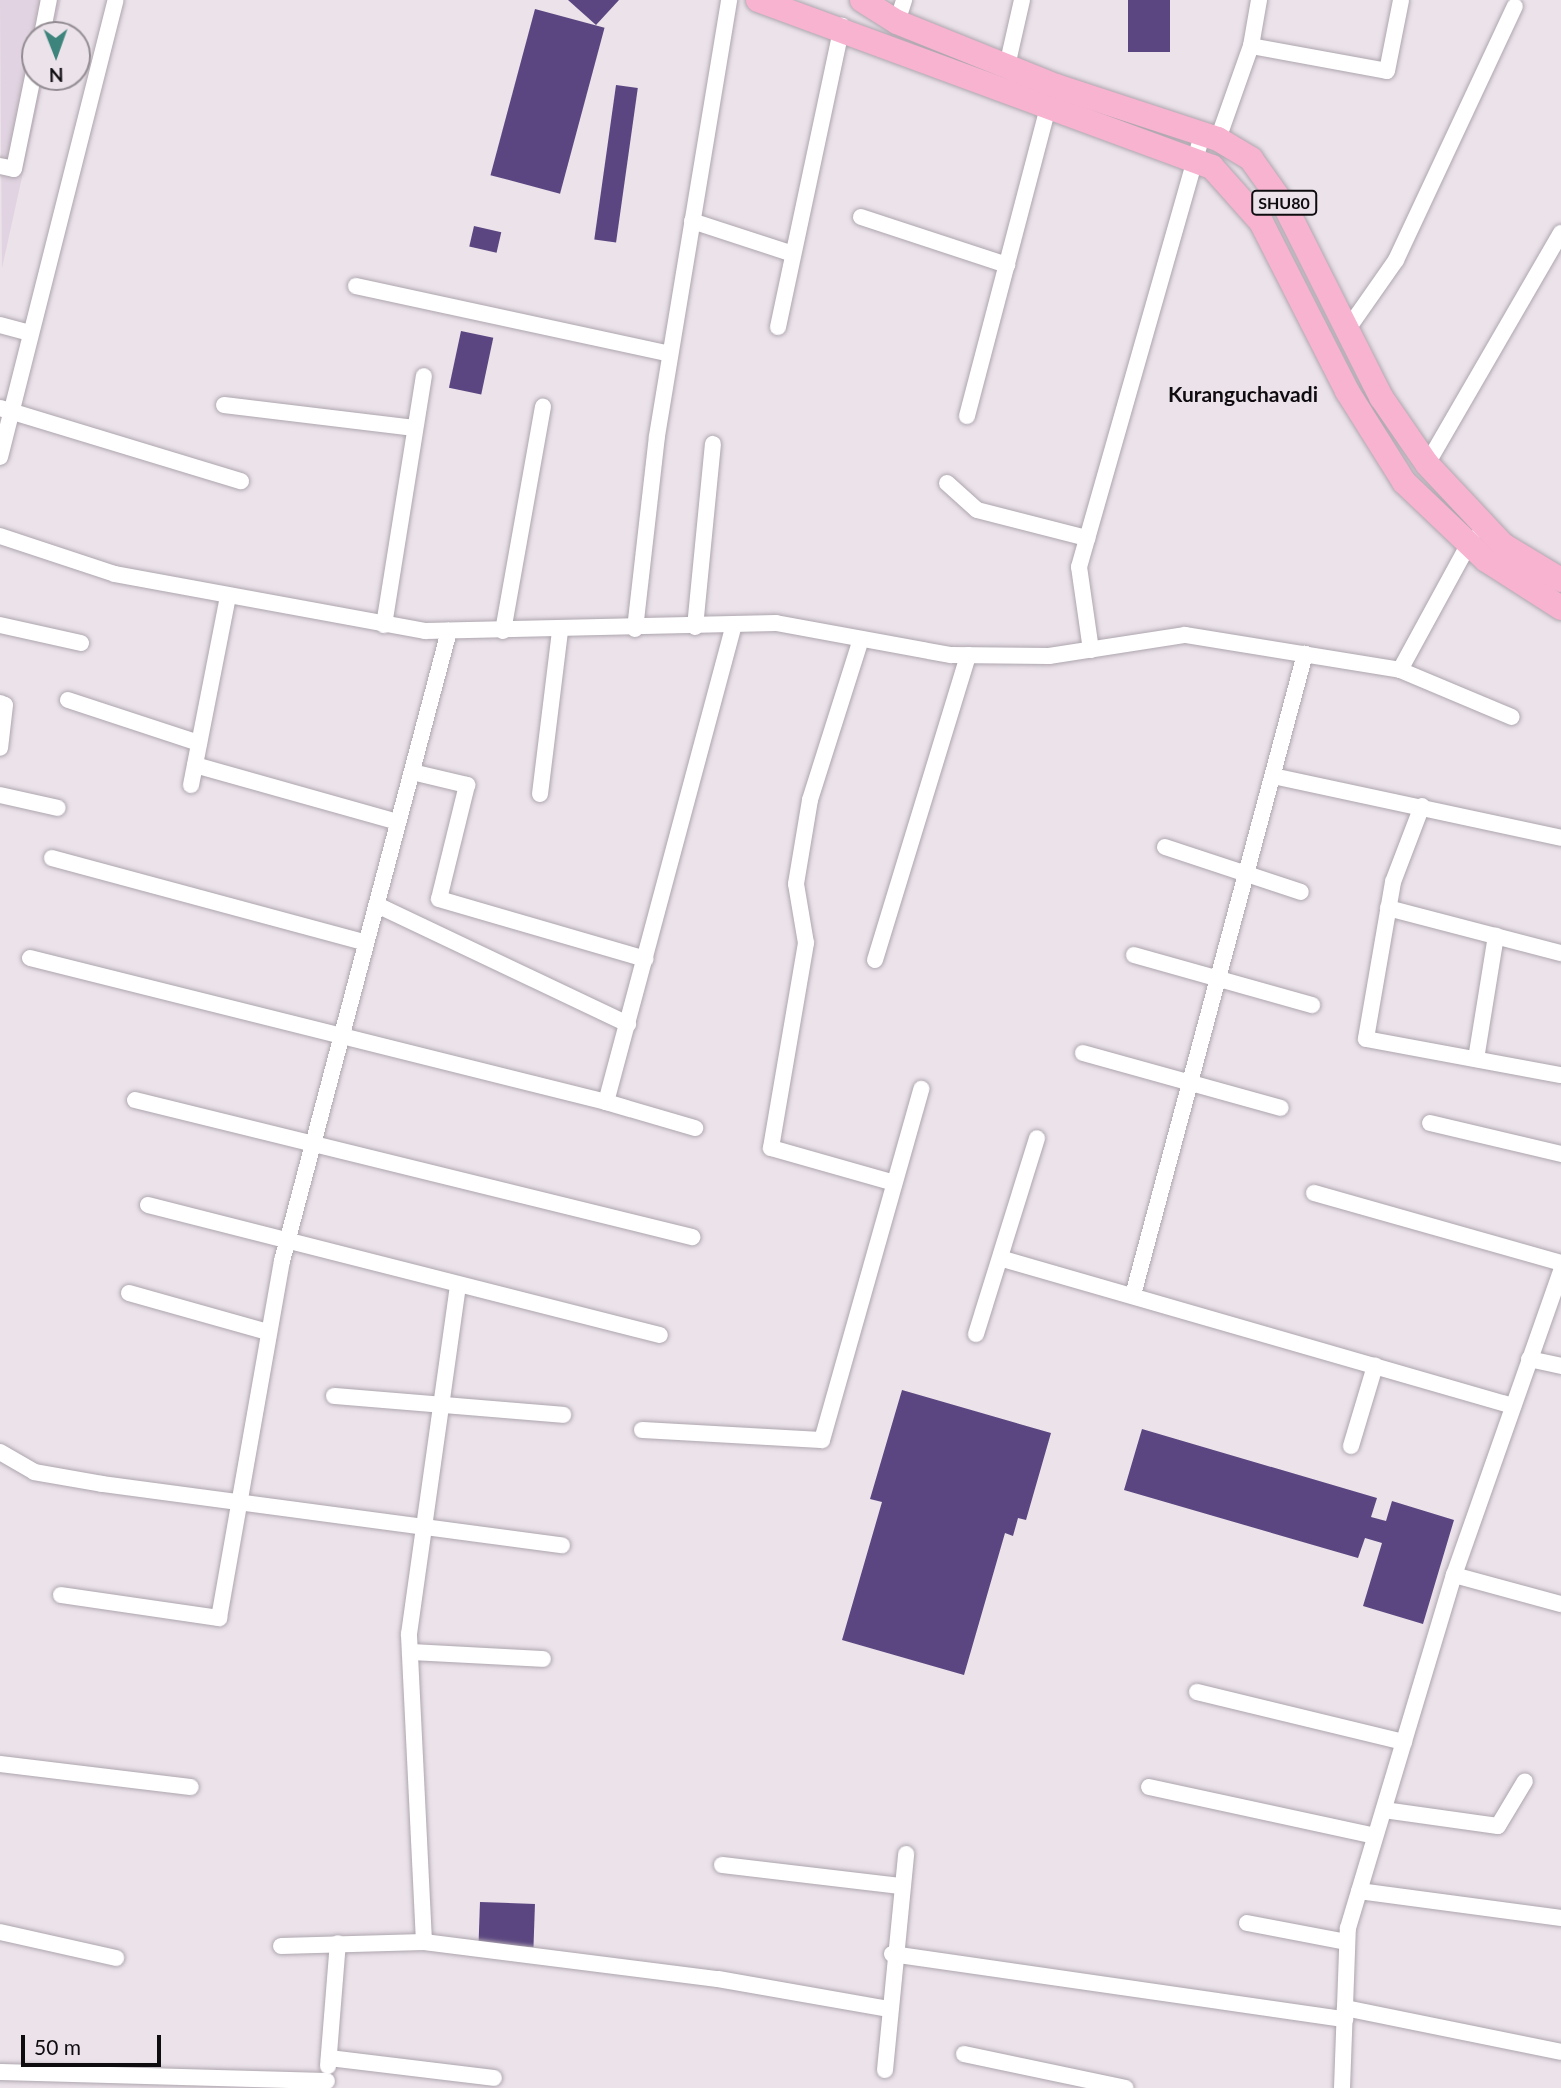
<!DOCTYPE html>
<style>
body{margin:0}
#map{position:relative;width:1561px;height:2088px;overflow:hidden;background:#ebe2ea;font-family:Lato,sans-serif}
div>[style]{position:absolute}
.built>*{inset:0;background:#e1d3e1}
.building>*{inset:0;background:#5b4681;transform-origin:0 0}
.roads{filter:drop-shadow(0 0 2px #aea6ae) drop-shadow(0 0 2px #aea6ae)}
.minor>*{height:16px;margin:-8px;padding:0 8px;transform-origin:8px;border-radius:8px;background:#fff}
.primary>*{height:24px;margin:-12px;padding:0 12px;transform-origin:12px;border-radius:12px;background:#f7b3cf}
span{translate:-50% -50%;white-space:nowrap;text-align:center;line-height:1.15;-webkit-text-stroke:7px #ebe2ea;paint-order:stroke}
.shield-label span{padding:2px 5px;background:#ebe2ea;border:2px solid;border-radius:5px;-webkit-text-stroke-width:0}
.shield-label{font-size:16px;color:#0f0c0f;font-weight:700}
.quarter-label{font-size:21px;color:#0f0c0f;font-weight:700}
.north{position:absolute;left:21px;top:21px;width:70px;height:70px;box-sizing:border-box;background:#ebe2ea;border:2px solid #938c92;border-radius:50%;rotate:179deg;font-size:19px;font-weight:700;line-height:28px;text-align:center;color:#0f0c0f}
.north::after{content:'';display:block;margin:auto;width:24px;height:32px;background:#3d847c;clip-path:polygon(50% 0,100% 100%,50% 72%,0 100%)}
.scale{position:absolute;left:21px;top:2035px;width:140px;height:32px;box-sizing:border-box;border:4px solid #0f0c0f;border-top:0;padding-left:9px;font-size:21px;line-height:24px;white-space:nowrap;color:#0f0c0f;-webkit-text-stroke:5px #ebe2ea;paint-order:stroke}
</style>
<div id="map">
<div class="built">
<div style="clip-path:polygon(0 0,61px 0,53px 35px,35px 35px,35px 77px,44px 77px,2px 268px)"></div>
</div>
<div class="building">
<div style="clip-path:polygon(568px 0,619px 0,596px 25px)"></div>
<div style="left:1128px;top:0;width:42px;height:52px"></div>
<div style="left:535px;top:9px;width:72px;height:172px;rotate:15deg"></div>
<div style="left:616px;top:85px;width:22px;height:156px;rotate:8deg"></div>
<div style="left:474px;top:226px;width:28px;height:21px;rotate:13deg"></div>
<div style="left:461px;top:331px;width:33px;height:58px;rotate:12deg"></div>
<div style="clip-path:polygon(902px 1390px,1051px 1433px,1026px 1520px,1018px 1518px,1013px 1536px,1005px 1533px,964px 1675px,842px 1640px,882px 1502px,870px 1499px)"></div>
<div style="clip-path:polygon(1142px 1429px,1377px 1498px,1371px 1517px,1386px 1521px,1392px 1501px,1454px 1520px,1423px 1624px,1363px 1606px,1382px 1543px,1365px 1538px,1358px 1558px,1124px 1490px)"></div>
<div style="left:480px;top:1902px;width:55px;height:43px;rotate:2deg"></div>
</div>
<div class="roads">
<div class="minor">
<div style="left:897px;top:22px;width:23px;rotate:-72deg"></div>
<div style="left:42px;top:35px;width:36px;rotate:-79deg"></div>
<div style="left:1251px;top:46px;width:138px;rotate:10.4deg"></div>
<div style="left:1387px;top:71px;width:72px;rotate:-78.8deg"></div>
<div style="left:1007px;top:66px;width:68px;rotate:-77.2deg"></div>
<div style="left:1218px;top:139px;width:99px;rotate:-70.5deg"></div>
<div style="left:1251px;top:46px;width:47px;rotate:-80.1deg"></div>
<div style="left:0;top:166px;width:14px;rotate:12deg"></div>
<div style="left:14px;top:169px;width:104px;rotate:-78.4deg"></div>
<div style="left:861px;top:217px;width:154px;rotate:18.2deg"></div>
<div style="left:692px;top:221px;width:106px;rotate:18.1deg"></div>
<div style="left:356px;top:286px;width:321px;rotate:12.2deg"></div>
<div style="left:0;top:325px;width:30px;rotate:15deg"></div>
<div style="left:778px;top:327px;width:308px;rotate:-78deg"></div>
<div style="left:1347px;top:330px;width:85px;rotate:-55deg"></div>
<div style="left:1396px;top:260px;width:280px;rotate:-64.9deg"></div>
<div style="left:224px;top:405px;width:192px;rotate:6.9deg"></div>
<div style="left:0;top:408px;width:252px;rotate:16.9deg"></div>
<div style="left:967px;top:416px;width:318px;rotate:-75.3deg"></div>
<div style="left:0;top:457px;width:471px;rotate:-75.8deg"></div>
<div style="left:1427px;top:464px;width:267px;rotate:-59.9deg"></div>
<div style="left:947px;top:483px;width:40px;rotate:42deg"></div>
<div style="left:977px;top:510px;width:114px;rotate:14.3deg"></div>
<div style="left:0;top:536px;width:121px;rotate:18.3deg"></div>
<div style="left:115px;top:574px;width:315px;rotate:10.4deg"></div>
<div style="left:425px;top:631px;width:351px;rotate:-1.3deg"></div>
<div style="left:776px;top:623px;width:178px;rotate:10.4deg"></div>
<div style="left:951px;top:655px;width:98px;rotate:0.6deg"></div>
<div style="left:1049px;top:656px;width:138px;rotate:-8.8deg"></div>
<div style="left:1185px;top:635px;width:218px;rotate:9.2deg"></div>
<div style="left:1400px;top:670px;width:150px;rotate:-61.4deg"></div>
<div style="left:0;top:625px;width:83px;rotate:12.5deg"></div>
<div style="left:384px;top:625px;width:252px;rotate:-80.9deg"></div>
<div style="left:695px;top:627px;width:184px;rotate:-84.4deg"></div>
<div style="left:635px;top:629px;width:194px;rotate:-83.5deg"></div>
<div style="left:657px;top:436px;width:442px;rotate:-80.6deg"></div>
<div style="left:503px;top:631px;width:228px;rotate:-79.9deg"></div>
<div style="left:861px;top:639px;width:169px;rotate:107.6deg"></div>
<div style="left:810px;top:800px;width:85px;rotate:99.5deg"></div>
<div style="left:796px;top:884px;width:60px;rotate:80.4deg"></div>
<div style="left:806px;top:943px;width:208px;rotate:99.7deg"></div>
<div style="left:771px;top:1148px;width:125px;rotate:15.8deg"></div>
<div style="left:1091px;top:650px;width:84px;rotate:-98.2deg"></div>
<div style="left:1079px;top:567px;width:451px;rotate:-74.1deg"></div>
<div style="left:1400px;top:670px;width:121px;rotate:22.8deg"></div>
<div style="left:68px;top:700px;width:138px;rotate:18.2deg"></div>
<div style="left:0;top:703px;width:5px;rotate:22deg"></div>
<div style="left:5px;top:705px;width:43px;rotate:96.6deg"></div>
<div style="left:195px;top:765px;width:211px;rotate:15.7deg"></div>
<div style="left:412px;top:772px;width:57px;rotate:13.3deg"></div>
<div style="left:467px;top:785px;width:117px;rotate:103.8deg"></div>
<div style="left:439px;top:899px;width:215px;rotate:16.2deg"></div>
<div style="left:1273px;top:776px;width:295px;rotate:12.1deg"></div>
<div style="left:191px;top:785px;width:193px;rotate:-78.9deg"></div>
<div style="left:540px;top:794px;width:163px;rotate:-83deg"></div>
<div style="left:0;top:795px;width:59px;rotate:12.6deg"></div>
<div style="left:1422px;top:806px;width:81px;rotate:110.9deg"></div>
<div style="left:1393px;top:882px;width:159px;rotate:99.8deg"></div>
<div style="left:1366px;top:1039px;width:198px;rotate:10.5deg"></div>
<div style="left:1165px;top:847px;width:143px;rotate:18.3deg"></div>
<div style="left:52px;top:858px;width:325px;rotate:15.1deg"></div>
<div style="left:377px;top:905px;width:278px;rotate:25.4deg"></div>
<div style="left:1388px;top:908px;width:179px;rotate:14.6deg"></div>
<div style="left:1134px;top:955px;width:185px;rotate:15.7deg"></div>
<div style="left:30px;top:958px;width:594px;rotate:14.04deg"></div>
<div style="left:606px;top:1102px;width:494px;rotate:-75deg"></div>
<div style="left:875px;top:960px;width:319px;rotate:-73deg"></div>
<div style="left:1083px;top:1053px;width:205px;rotate:15.5deg"></div>
<div style="left:1476px;top:1059px;width:125px;rotate:-80.8deg"></div>
<div style="left:135px;top:1100px;width:574px;rotate:13.82deg"></div>
<div style="left:606px;top:1102px;width:93px;rotate:16.3deg"></div>
<div style="left:1430px;top:1123px;width:135px;rotate:13.3deg"></div>
<div style="left:1314px;top:1193px;width:257px;rotate:15.8deg"></div>
<div style="left:148px;top:1205px;width:528px;rotate:14.25deg"></div>
<div style="left:1003px;top:1259px;width:531px;rotate:16.08deg"></div>
<div style="left:129px;top:1293px;width:144px;rotate:15.7deg"></div>
<div style="left:1133px;top:1295px;width:664px;rotate:-74.98deg"></div>
<div style="left:976px;top:1334px;width:205px;rotate:-72.7deg"></div>
<div style="left:1529px;top:1359px;width:33px;rotate:12deg"></div>
<div style="left:334px;top:1396px;width:230px;rotate:4.7deg"></div>
<div style="left:642px;top:1430px;width:180px;rotate:3.2deg"></div>
<div style="left:822px;top:1440px;width:365px;rotate:-74.2deg"></div>
<div style="left:1351px;top:1446px;width:84px;rotate:-73.3deg"></div>
<div style="left:0;top:1452px;width:39px;rotate:30deg"></div>
<div style="left:34px;top:1472px;width:69px;rotate:10deg"></div>
<div style="left:102px;top:1484px;width:464px;rotate:7.6deg"></div>
<div style="left:1454px;top:1575px;width:111px;rotate:15.2deg"></div>
<div style="left:61px;top:1595px;width:160px;rotate:8.3deg"></div>
<div style="left:219px;top:1618px;width:363px;rotate:-80deg"></div>
<div style="left:282px;top:1261px;width:652px;rotate:-75.15deg"></div>
<div style="left:410px;top:1652px;width:133px;rotate:3deg"></div>
<div style="left:1197px;top:1692px;width:213px;rotate:13.6deg"></div>
<div style="left:0;top:1764px;width:192px;rotate:6.9deg"></div>
<div style="left:1149px;top:1787px;width:231px;rotate:12.2deg"></div>
<div style="left:1384px;top:1810px;width:115px;rotate:8deg"></div>
<div style="left:1498px;top:1826px;width:52px;rotate:-59deg"></div>
<div style="left:722px;top:1865px;width:180px;rotate:6.7deg"></div>
<div style="left:1359px;top:1891px;width:204px;rotate:7.6deg"></div>
<div style="left:1247px;top:1923px;width:102px;rotate:10.8deg"></div>
<div style="left:0;top:1932px;width:119px;rotate:12.6deg"></div>
<div style="left:424px;top:1942px;width:308px;rotate:-92.8deg"></div>
<div style="left:409px;top:1634px;width:353px;rotate:-82deg"></div>
<div style="left:281px;top:1946px;width:143px;rotate:-1.6deg"></div>
<div style="left:424px;top:1942px;width:296px;rotate:7.2deg"></div>
<div style="left:718px;top:1979px;width:174px;rotate:10deg"></div>
<div style="left:892px;top:1954px;width:458px;rotate:8.2deg"></div>
<div style="left:1345px;top:2008px;width:220px;rotate:11.5deg"></div>
<div style="left:964px;top:2054px;width:165px;rotate:11.9deg"></div>
<div style="left:329px;top:2058px;width:166px;rotate:6.9deg"></div>
<div style="left:328px;top:2066px;width:123px;rotate:-85.4deg"></div>
<div style="left:885px;top:2070px;width:217px;rotate:-84.4deg"></div>
<div style="left:0;top:2072px;width:327px;rotate:1.6deg"></div>
<div style="left:1342px;top:2088px;width:160px;rotate:-87.9deg"></div>
<div style="left:1348px;top:1928px;width:369px;rotate:-73.3deg"></div>
<div style="left:1454px;top:1575px;width:322px;rotate:-70.6deg"></div>
</div>
<div class="primary">
<div style="left:758px;top:0;width:484px;rotate:20.2deg"></div>
<div style="left:1212px;top:167px;width:74px;rotate:48.3deg"></div>
<div style="left:1261px;top:222px;width:190px;rotate:63deg"></div>
<div style="left:1347px;top:391px;width:107px;rotate:57.9deg"></div>
<div style="left:1404px;top:482px;width:113px;rotate:43.6deg"></div>
<div style="left:1486px;top:560px;width:89px;rotate:32.6deg"></div>
<div style="left:862px;top:0;width:41px;rotate:32.2deg"></div>
<div style="left:897px;top:22px;width:171px;rotate:21.9deg"></div>
<div style="left:1056px;top:86px;width:170px;rotate:18.1deg"></div>
<div style="left:1218px;top:139px;width:39px;rotate:31deg"></div>
<div style="left:1251px;top:159px;width:60px;rotate:54.5deg"></div>
<div style="left:1286px;top:208px;width:212px;rotate:63.3deg"></div>
<div style="left:1381px;top:397px;width:81px;rotate:55.5deg"></div>
<div style="left:1427px;top:464px;width:111px;rotate:46.8deg"></div>
<div style="left:1503px;top:545px;width:68px;rotate:31.1deg"></div>
</div>
</div>
<div class="shield-label">
<span style="left:1284px;top:203px">SHU80</span>
</div>
<div class="quarter-label">
<span style="left:1243px;top:394px">Kuranguchavadi</span>
</div>
<div class="north">N</div>
<div class="scale">50 m</div>
</div>
